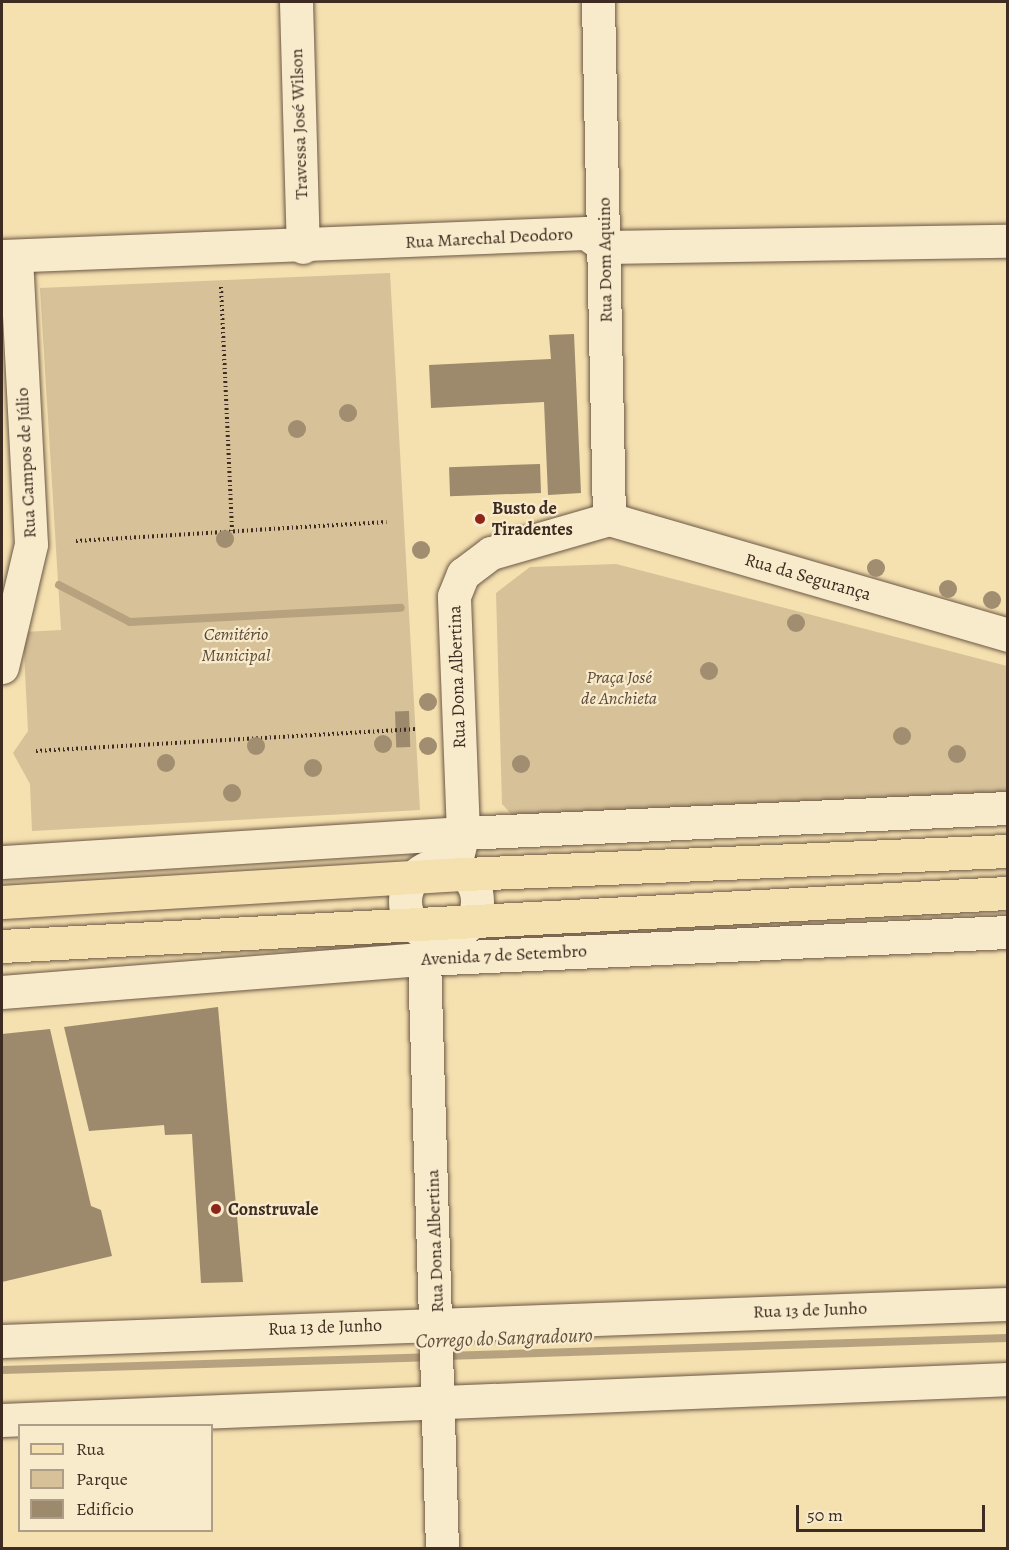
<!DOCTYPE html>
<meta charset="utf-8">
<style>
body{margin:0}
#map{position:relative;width:1009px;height:1550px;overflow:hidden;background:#f5e0b0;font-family:Alegreya,serif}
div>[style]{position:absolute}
.green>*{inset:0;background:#d6c198}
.stream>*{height:8px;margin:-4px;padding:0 4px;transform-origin:4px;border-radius:4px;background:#b7a27f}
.building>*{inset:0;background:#9d896b;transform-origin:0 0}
.path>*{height:4px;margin-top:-2px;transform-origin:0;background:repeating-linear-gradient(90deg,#3e2b21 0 1.5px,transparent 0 4.5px)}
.roads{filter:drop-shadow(0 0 2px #6c5845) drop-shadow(0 0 2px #6c5845)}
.minor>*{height:33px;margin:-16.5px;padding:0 16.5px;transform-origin:16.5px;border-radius:16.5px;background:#f8ebcc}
.minor>.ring{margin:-16.5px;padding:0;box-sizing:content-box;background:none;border:33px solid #f8ebcc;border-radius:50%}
.major>*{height:33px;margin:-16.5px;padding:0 16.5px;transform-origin:16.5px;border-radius:16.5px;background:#f5e0b0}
.trees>*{width:18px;height:18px;margin:-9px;border-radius:50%;background:#a18d6f}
.dots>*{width:16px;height:16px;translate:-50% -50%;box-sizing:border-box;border:3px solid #f8ebcc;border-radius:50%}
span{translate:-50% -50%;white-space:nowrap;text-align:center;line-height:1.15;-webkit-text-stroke:4.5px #f8ebcc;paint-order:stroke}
.street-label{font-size:18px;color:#3e2b21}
.poi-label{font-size:18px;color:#3e2b21;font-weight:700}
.left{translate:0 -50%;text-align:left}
.park-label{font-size:18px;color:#5c4939;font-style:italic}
.water-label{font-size:20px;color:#624f3d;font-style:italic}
.frame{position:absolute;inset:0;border:3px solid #3e2b21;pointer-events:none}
.legend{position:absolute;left:18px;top:1424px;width:195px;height:108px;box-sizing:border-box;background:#f8ebcc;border:2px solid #ae9e88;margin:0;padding:8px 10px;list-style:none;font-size:18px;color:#3e2b21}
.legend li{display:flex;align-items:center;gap:12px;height:30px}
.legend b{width:30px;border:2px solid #ae9e88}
.scale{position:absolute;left:796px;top:1505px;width:189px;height:27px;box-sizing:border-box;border:3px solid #3e2b21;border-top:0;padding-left:8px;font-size:18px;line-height:21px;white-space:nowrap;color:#3e2b21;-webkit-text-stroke:4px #f8ebcc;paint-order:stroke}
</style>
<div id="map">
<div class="green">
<div style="clip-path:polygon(390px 273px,420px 810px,32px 831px,30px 784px,13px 753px,28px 731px,23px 632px,61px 630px,40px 288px)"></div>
<div style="clip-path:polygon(616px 564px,1007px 666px,1007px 792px,512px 815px,502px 804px,496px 593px,530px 567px)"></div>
</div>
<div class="stream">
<div style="left:59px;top:585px;width:80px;rotate:27.5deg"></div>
<div style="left:130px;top:622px;width:271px;rotate:-3deg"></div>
<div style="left:444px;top:1356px;width:564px;rotate:-1.83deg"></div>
<div style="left:2px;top:1370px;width:427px;rotate:-1.7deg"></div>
</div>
<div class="building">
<div style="clip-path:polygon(574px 334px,581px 493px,548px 495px,544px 402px,431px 408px,429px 365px,551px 359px,549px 335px)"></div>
<div style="left:540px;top:464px;width:29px;height:91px;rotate:88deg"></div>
<div style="left:409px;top:711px;width:36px;height:14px;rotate:88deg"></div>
<div style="clip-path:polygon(218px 1007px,243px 1282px,201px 1283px,192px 1134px,165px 1135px,164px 1125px,89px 1131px,64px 1027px)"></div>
<div style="clip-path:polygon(50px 1029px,91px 1206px,101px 1210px,112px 1256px,2px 1282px,2px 1034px)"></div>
</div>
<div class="path">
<div style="left:221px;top:287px;width:244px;rotate:87.4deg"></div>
<div style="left:76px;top:541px;width:311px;rotate:-3.5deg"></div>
<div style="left:36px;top:751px;width:381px;rotate:-3.3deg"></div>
</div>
<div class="roads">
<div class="minor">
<div style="left:296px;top:2px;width:245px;rotate:88.4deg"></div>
<div style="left:598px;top:2px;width:517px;rotate:88.78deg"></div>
<div style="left:2px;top:256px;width:584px;rotate:-2.26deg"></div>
<div style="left:586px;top:233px;width:24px;rotate:36deg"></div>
<div style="left:605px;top:247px;width:403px;rotate:-0.9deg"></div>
<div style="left:609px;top:519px;width:416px;rotate:16.2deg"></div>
<div style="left:2px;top:667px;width:126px;rotate:-76.7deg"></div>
<div style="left:31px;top:544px;width:288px;rotate:-93deg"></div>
<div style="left:458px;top:853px;width:21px;rotate:-76deg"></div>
<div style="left:463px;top:833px;width:237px;rotate:-92.2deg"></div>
<div style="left:454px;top:596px;width:24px;rotate:-68deg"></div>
<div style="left:463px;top:574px;width:35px;rotate:-37deg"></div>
<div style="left:491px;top:553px;width:123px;rotate:-16.1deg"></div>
<div style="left:2px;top:862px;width:462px;rotate:-3.6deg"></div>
<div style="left:463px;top:833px;width:546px;rotate:-2.63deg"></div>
<div class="ring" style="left:405px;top:865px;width:39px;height:39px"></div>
<div style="left:432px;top:937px;width:23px;rotate:110deg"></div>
<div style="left:424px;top:959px;width:589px;rotate:88.25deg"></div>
<div style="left:2px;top:992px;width:423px;rotate:-4.5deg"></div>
<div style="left:424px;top:959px;width:585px;rotate:-2.65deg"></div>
<div style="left:2px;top:1341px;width:1007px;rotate:-2.11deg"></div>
<div style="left:2px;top:1420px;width:1007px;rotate:-2.33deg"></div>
</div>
<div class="major">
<div style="left:2px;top:902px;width:464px;rotate:-3.5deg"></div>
<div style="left:465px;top:874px;width:543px;rotate:-2.43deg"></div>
<div style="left:2px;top:946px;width:1007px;rotate:-3.02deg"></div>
</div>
</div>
<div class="trees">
<div style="left:348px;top:413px"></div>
<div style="left:297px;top:429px"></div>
<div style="left:225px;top:539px"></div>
<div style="left:421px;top:550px"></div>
<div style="left:876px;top:568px"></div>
<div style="left:948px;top:589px"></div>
<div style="left:992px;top:600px"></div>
<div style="left:796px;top:623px"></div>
<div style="left:709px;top:671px"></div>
<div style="left:428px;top:702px"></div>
<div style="left:902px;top:736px"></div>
<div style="left:383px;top:744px"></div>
<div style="left:256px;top:746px"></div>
<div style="left:428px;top:746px"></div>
<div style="left:957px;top:754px"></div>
<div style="left:166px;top:763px"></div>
<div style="left:521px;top:764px"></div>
<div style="left:313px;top:768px"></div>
<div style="left:232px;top:793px"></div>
</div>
<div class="dots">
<div style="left:480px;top:519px;background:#8f2418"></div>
<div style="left:216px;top:1209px;background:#8f2418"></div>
</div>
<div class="street-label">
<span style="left:299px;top:124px;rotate:-92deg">Travessa José Wilson</span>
<span style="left:489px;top:238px;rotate:-3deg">Rua Marechal Deodoro</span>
<span style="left:605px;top:260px;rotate:-91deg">Rua Dom Aquino</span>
<span style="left:26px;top:463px;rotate:-93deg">Rua Campos de Júlio</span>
<span style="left:808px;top:577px;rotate:16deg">Rua da Segurança</span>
<span style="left:457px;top:677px;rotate:-92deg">Rua Dona Albertina</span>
<span style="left:504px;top:955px;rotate:-3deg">Avenida 7 de Setembro</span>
<span style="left:435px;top:1241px;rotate:-92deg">Rua Dona Albertina</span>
<span style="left:810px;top:1310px;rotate:-2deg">Rua 13 de Junho</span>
<span style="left:325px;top:1327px;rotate:-2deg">Rua 13 de Junho</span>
</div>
<div class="poi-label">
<span class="left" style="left:492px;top:519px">Busto de<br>Tiradentes</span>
<span class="left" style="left:228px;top:1209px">Construvale</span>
</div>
<div class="park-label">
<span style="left:236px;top:645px">Cemitério<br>Municipal</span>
<span style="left:619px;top:688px">Praça José<br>de Anchieta</span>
</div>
<div class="water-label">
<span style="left:504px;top:1338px;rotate:-2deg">Corrego do Sangradouro</span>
</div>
<div class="frame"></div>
<ul class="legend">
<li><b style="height:8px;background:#f5e0b0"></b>Rua</li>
<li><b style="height:16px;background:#d6c198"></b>Parque</li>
<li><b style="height:16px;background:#9d896b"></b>Edifício</li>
</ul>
<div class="scale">50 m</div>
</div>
